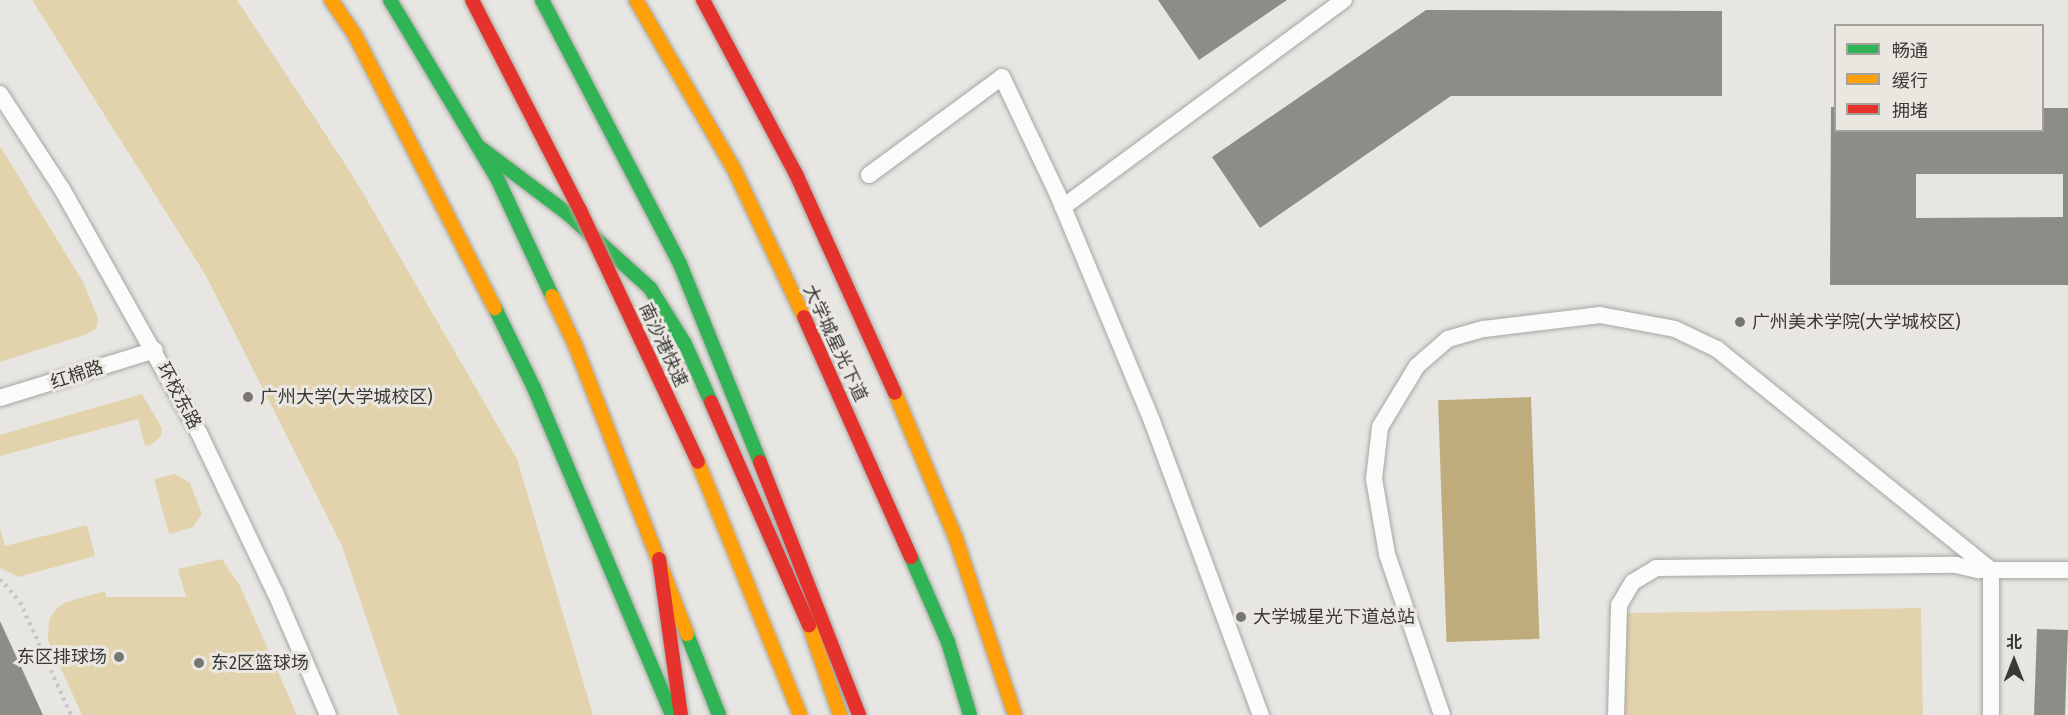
<!DOCTYPE html>
<meta charset="utf-8">
<style>
body{margin:0}
#map{position:relative;width:2068px;height:715px;overflow:hidden;background:#e7e6e2;font-family:"Fira Sans Condensed","Noto Sans SC",sans-serif}
div>[style]{position:absolute}
.green>*{inset:0;background:#e3d3ac;transform-origin:0 0}
.water>*{inset:0;background:#bfac7c;transform-origin:0 0}
.building>*{inset:0;background:#8c8c89;transform-origin:0 0}
.path>*{height:4px;margin-top:-2px;transform-origin:0;background:repeating-linear-gradient(90deg,#c5c5c4 0 3px,transparent 0 7.5px)}
.roads{filter:drop-shadow(0 0 2px #a7a6a3) drop-shadow(0 0 2px #a7a6a3)}
.lane>*{height:16px;margin:-8px;padding:0 8px;transform-origin:8px;border-radius:8px;background:#fbfbfb}
.fast>*{height:14px;margin:-7px;padding:0 7px;transform-origin:7px;border-radius:7px;background:#30b455}
.slow>*{height:14px;margin:-7px;padding:0 7px;transform-origin:7px;border-radius:7px;background:#ff9f0a}
.jam>*{height:14px;margin:-7px;padding:0 7px;transform-origin:7px;border-radius:7px;background:#e5322d}
.bridges{filter:drop-shadow(0 0 2px #aeaa9c) drop-shadow(0 0 2px #aeaa9c)}
.slow-bridge>*{height:14px;margin:-7px;padding:0 7px;transform-origin:7px;border-radius:7px;background:#ff9f0a}
.jam-bridge>*{height:14px;margin:-7px;padding:0 7px;transform-origin:7px;border-radius:7px;background:#e5322d}
.dots>*{width:16px;height:16px;translate:-50% -50%;box-sizing:border-box;border:3px solid #e9e7e0;border-radius:50%}
span{translate:-50% -50%;white-space:nowrap;text-align:center;line-height:1.15;-webkit-text-stroke:6px #e9e7e0;paint-order:stroke}
.poi-label{font-size:18px;color:#3a3936}
.left{translate:0 -50%;text-align:left}
.right{translate:-100% -50%;text-align:right}
.street-label{font-size:18px;color:#3a3936}
.legend{position:absolute;left:1834px;top:24px;width:210px;height:108px;box-sizing:border-box;background:#e9e7e0;border:2px solid #a3a19c;margin:0;padding:8px 10px;list-style:none;font-size:18px;color:#3a3936}
.legend li{display:flex;align-items:center;gap:12px;height:30px}
.legend b{width:30px;border:2px solid #a3a19c}
.north{position:absolute;left:1984px;top:631px;width:60px;height:60px;-webkit-text-stroke:4px #e9e7e0;paint-order:stroke;rotate:0deg;font-size:16px;font-weight:700;line-height:24px;text-align:center;color:#3a3936}
.north::after{content:'';display:block;margin:auto;width:21px;height:27px;background:#3a3936;clip-path:polygon(50% 0,100% 100%,50% 72%,0 100%)}
</style>
<div id="map">
<div class="green">
<div style="clip-path:polygon(32px 0,237px 0,353px 176px,517px 459px,593px 715px,399px 715px,342px 546px,205px 274px)"></div>
<div style="clip-path:polygon(0 146px,83px 282px,98px 318px,96px 329px,87px 334px,0 362px)"></div>
<div style="clip-path:polygon(142px 394px,162px 428px,161px 436px,152px 444px,145px 446px,138px 419px,0 456px,0 435px)"></div>
<div style="clip-path:polygon(175px 474px,190px 483px,202px 514px,193px 527px,169px 534px,154px 479px)"></div>
<div style="clip-path:polygon(87px 525px,95px 556px,19px 577px,0 568px,0 529px,5px 546px)"></div>
<div style="clip-path:polygon(222px 559px,240px 586px,297px 715px,82px 715px,48px 640px,49px 620px,56px 609px,66px 602px,105px 591px,106px 597px,186px 597px,178px 569px)"></div>
<div style="left:1921px;top:608px;width:107px;height:307px;rotate:89deg"></div>
</div>
<div class="water">
<div style="left:1531px;top:397px;width:242px;height:93px;rotate:88deg"></div>
</div>
<div class="building">
<div style="clip-path:polygon(1158px 0,1287px 0,1199px 60px)"></div>
<div style="clip-path:polygon(1426px 10px,1722px 11px,1722px 96px,1451px 96px,1260px 228px,1212px 157px)"></div>
<div style="clip-path:polygon(evenodd,1831px 107px,1836px 107px,1836px 130px,2042px 130px,2042px 108px,2068px 108px,2068px 285px,1830px 285px,1831px 107px,1916px 174px,2063px 174px,2063px 217px,1916px 218px,1916px 174px)"></div>
<div style="clip-path:polygon(0 621px,43px 715px,0 715px)"></div>
<div style="left:2037px;top:629px;width:31px;height:86px;rotate:2deg"></div>
</div>
<div class="path">
<div style="left:0;top:579px;width:30px;rotate:49deg"></div>
<div style="left:20px;top:602px;width:124px;rotate:65.7deg"></div>
</div>
<div class="roads">
<div class="lane">
<div style="left:0;top:94px;width:113px;rotate:56.9deg"></div>
<div style="left:62px;top:189px;width:280px;rotate:60.7deg"></div>
<div style="left:199px;top:433px;width:176px;rotate:64.5deg"></div>
<div style="left:275px;top:592px;width:134px;rotate:66.7deg"></div>
<div style="left:869px;top:175px;width:165px;rotate:-36.4deg"></div>
<div style="left:1002px;top:77px;width:131px;rotate:64.6deg"></div>
<div style="left:1058px;top:195px;width:245px;rotate:67.4deg"></div>
<div style="left:1152px;top:421px;width:314px;rotate:69.7deg"></div>
<div style="left:1063px;top:207px;width:349px;rotate:-36.4deg"></div>
<div style="left:0;top:398px;width:162px;rotate:-17.2deg"></div>
<div style="left:1442px;top:715px;width:170px;rotate:-108.9deg"></div>
<div style="left:1387px;top:554px;width:76px;rotate:-99.8deg"></div>
<div style="left:1374px;top:479px;width:52px;rotate:-83.4deg"></div>
<div style="left:1380px;top:427px;width:71px;rotate:-58.8deg"></div>
<div style="left:1417px;top:366px;width:41px;rotate:-41.1deg"></div>
<div style="left:1448px;top:339px;width:37px;rotate:-16deg"></div>
<div style="left:1484px;top:329px;width:117px;rotate:-6.9deg"></div>
<div style="left:1600px;top:315px;width:76px;rotate:10.6deg"></div>
<div style="left:1675px;top:329px;width:47px;rotate:25.5deg"></div>
<div style="left:1717px;top:349px;width:352px;rotate:38.9deg"></div>
<div style="left:1991px;top:570px;width:145px;rotate:90deg"></div>
<div style="left:1616px;top:715px;width:110px;rotate:-88.4deg"></div>
<div style="left:1619px;top:605px;width:27px;rotate:-59deg"></div>
<div style="left:1633px;top:582px;width:27px;rotate:-31deg"></div>
<div style="left:1656px;top:568px;width:300px;rotate:-0.6deg"></div>
<div style="left:1956px;top:565px;width:23px;rotate:13deg"></div>
<div style="left:1978px;top:570px;width:90px"></div>
</div>
<div class="fast">
<div style="left:390px;top:0;width:208px;rotate:59deg"></div>
<div style="left:497px;top:178px;width:130px;rotate:65deg"></div>
<div style="left:542px;top:0;width:298px;rotate:62.4deg"></div>
<div style="left:680px;top:264px;width:214px;rotate:68deg"></div>
<div style="left:478px;top:146px;width:111px;rotate:37deg"></div>
<div style="left:567px;top:213px;width:112px;rotate:42.1deg"></div>
<div style="left:650px;top:288px;width:66px;rotate:58deg"></div>
<div style="left:685px;top:344px;width:64px;rotate:65.9deg"></div>
<div style="left:495px;top:308px;width:89px;rotate:64deg"></div>
<div style="left:534px;top:388px;width:355px;rotate:67.1deg"></div>
<div style="left:911px;top:557px;width:93px;rotate:66.5deg"></div>
<div style="left:948px;top:642px;width:76px;rotate:73.2deg"></div>
<div style="left:687px;top:634px;width:87px;rotate:68.4deg"></div>
</div>
<div class="slow">
<div style="left:331px;top:0;width:42px;rotate:55.6deg"></div>
<div style="left:355px;top:35px;width:307px;rotate:62.9deg"></div>
<div style="left:636px;top:0;width:193px;rotate:59.9deg"></div>
<div style="left:733px;top:167px;width:166px;rotate:64.7deg"></div>
<div style="left:552px;top:296px;width:54px;rotate:64.9deg"></div>
<div style="left:575px;top:345px;width:310px;rotate:68.8deg"></div>
<div style="left:895px;top:393px;width:158px;rotate:67.3deg"></div>
<div style="left:956px;top:539px;width:186px;rotate:71.5deg"></div>
<div style="left:809px;top:625px;width:95px;rotate:71deg"></div>
</div>
<div class="jam">
<div style="left:703px;top:0;width:197px;rotate:61.9deg"></div>
<div style="left:796px;top:174px;width:240px;rotate:65.7deg"></div>
<div style="left:804px;top:317px;width:263px;rotate:66deg"></div>
<div style="left:711px;top:402px;width:244px;rotate:66.3deg"></div>
<div style="left:760px;top:462px;width:272px;rotate:68.6deg"></div>
<div style="left:659px;top:559px;width:158px;rotate:82deg"></div>
</div>
</div>
<div class="bridges">
<div class="slow-bridge">
<div style="left:698px;top:462px;width:273px;rotate:68deg"></div>
</div>
<div class="jam-bridge">
<div style="left:472px;top:0;width:236px;rotate:62.8deg"></div>
<div style="left:580px;top:210px;width:278px;rotate:64.9deg"></div>
</div>
</div>
<div class="dots">
<div style="left:1740px;top:322px;background:#777672"></div>
<div style="left:248px;top:397px;background:#777672"></div>
<div style="left:1241px;top:617px;background:#777672"></div>
<div style="left:119px;top:657px;background:#777672"></div>
<div style="left:199px;top:663px;background:#777672"></div>
</div>
<div class="poi-label">
<span class="left" style="left:1752px;top:322px">广州美术学院(大学城校区)</span>
<span class="left" style="left:260px;top:397px">广州大学(大学城校区)</span>
<span class="left" style="left:1253px;top:617px">大学城星光下道总站</span>
<span class="right" style="left:107px;top:657px">东区排球场</span>
<span class="left" style="left:211px;top:663px">东2区篮球场</span>
</div>
<div class="street-label">
<span style="left:835px;top:343px;rotate:65deg">大学城星光下道</span>
<span style="left:663px;top:345px;rotate:65deg">南沙港快速</span>
<span style="left:77px;top:375px;rotate:-18deg">红棉路</span>
<span style="left:179px;top:396px;rotate:62deg">环校东路</span>
</div>
<ul class="legend">
<li><b style="height:8px;background:#30b455"></b>畅通</li>
<li><b style="height:8px;background:#ff9f0a"></b>缓行</li>
<li><b style="height:8px;background:#e5322d"></b>拥堵</li>
</ul>
<div class="north">北</div>
</div>
